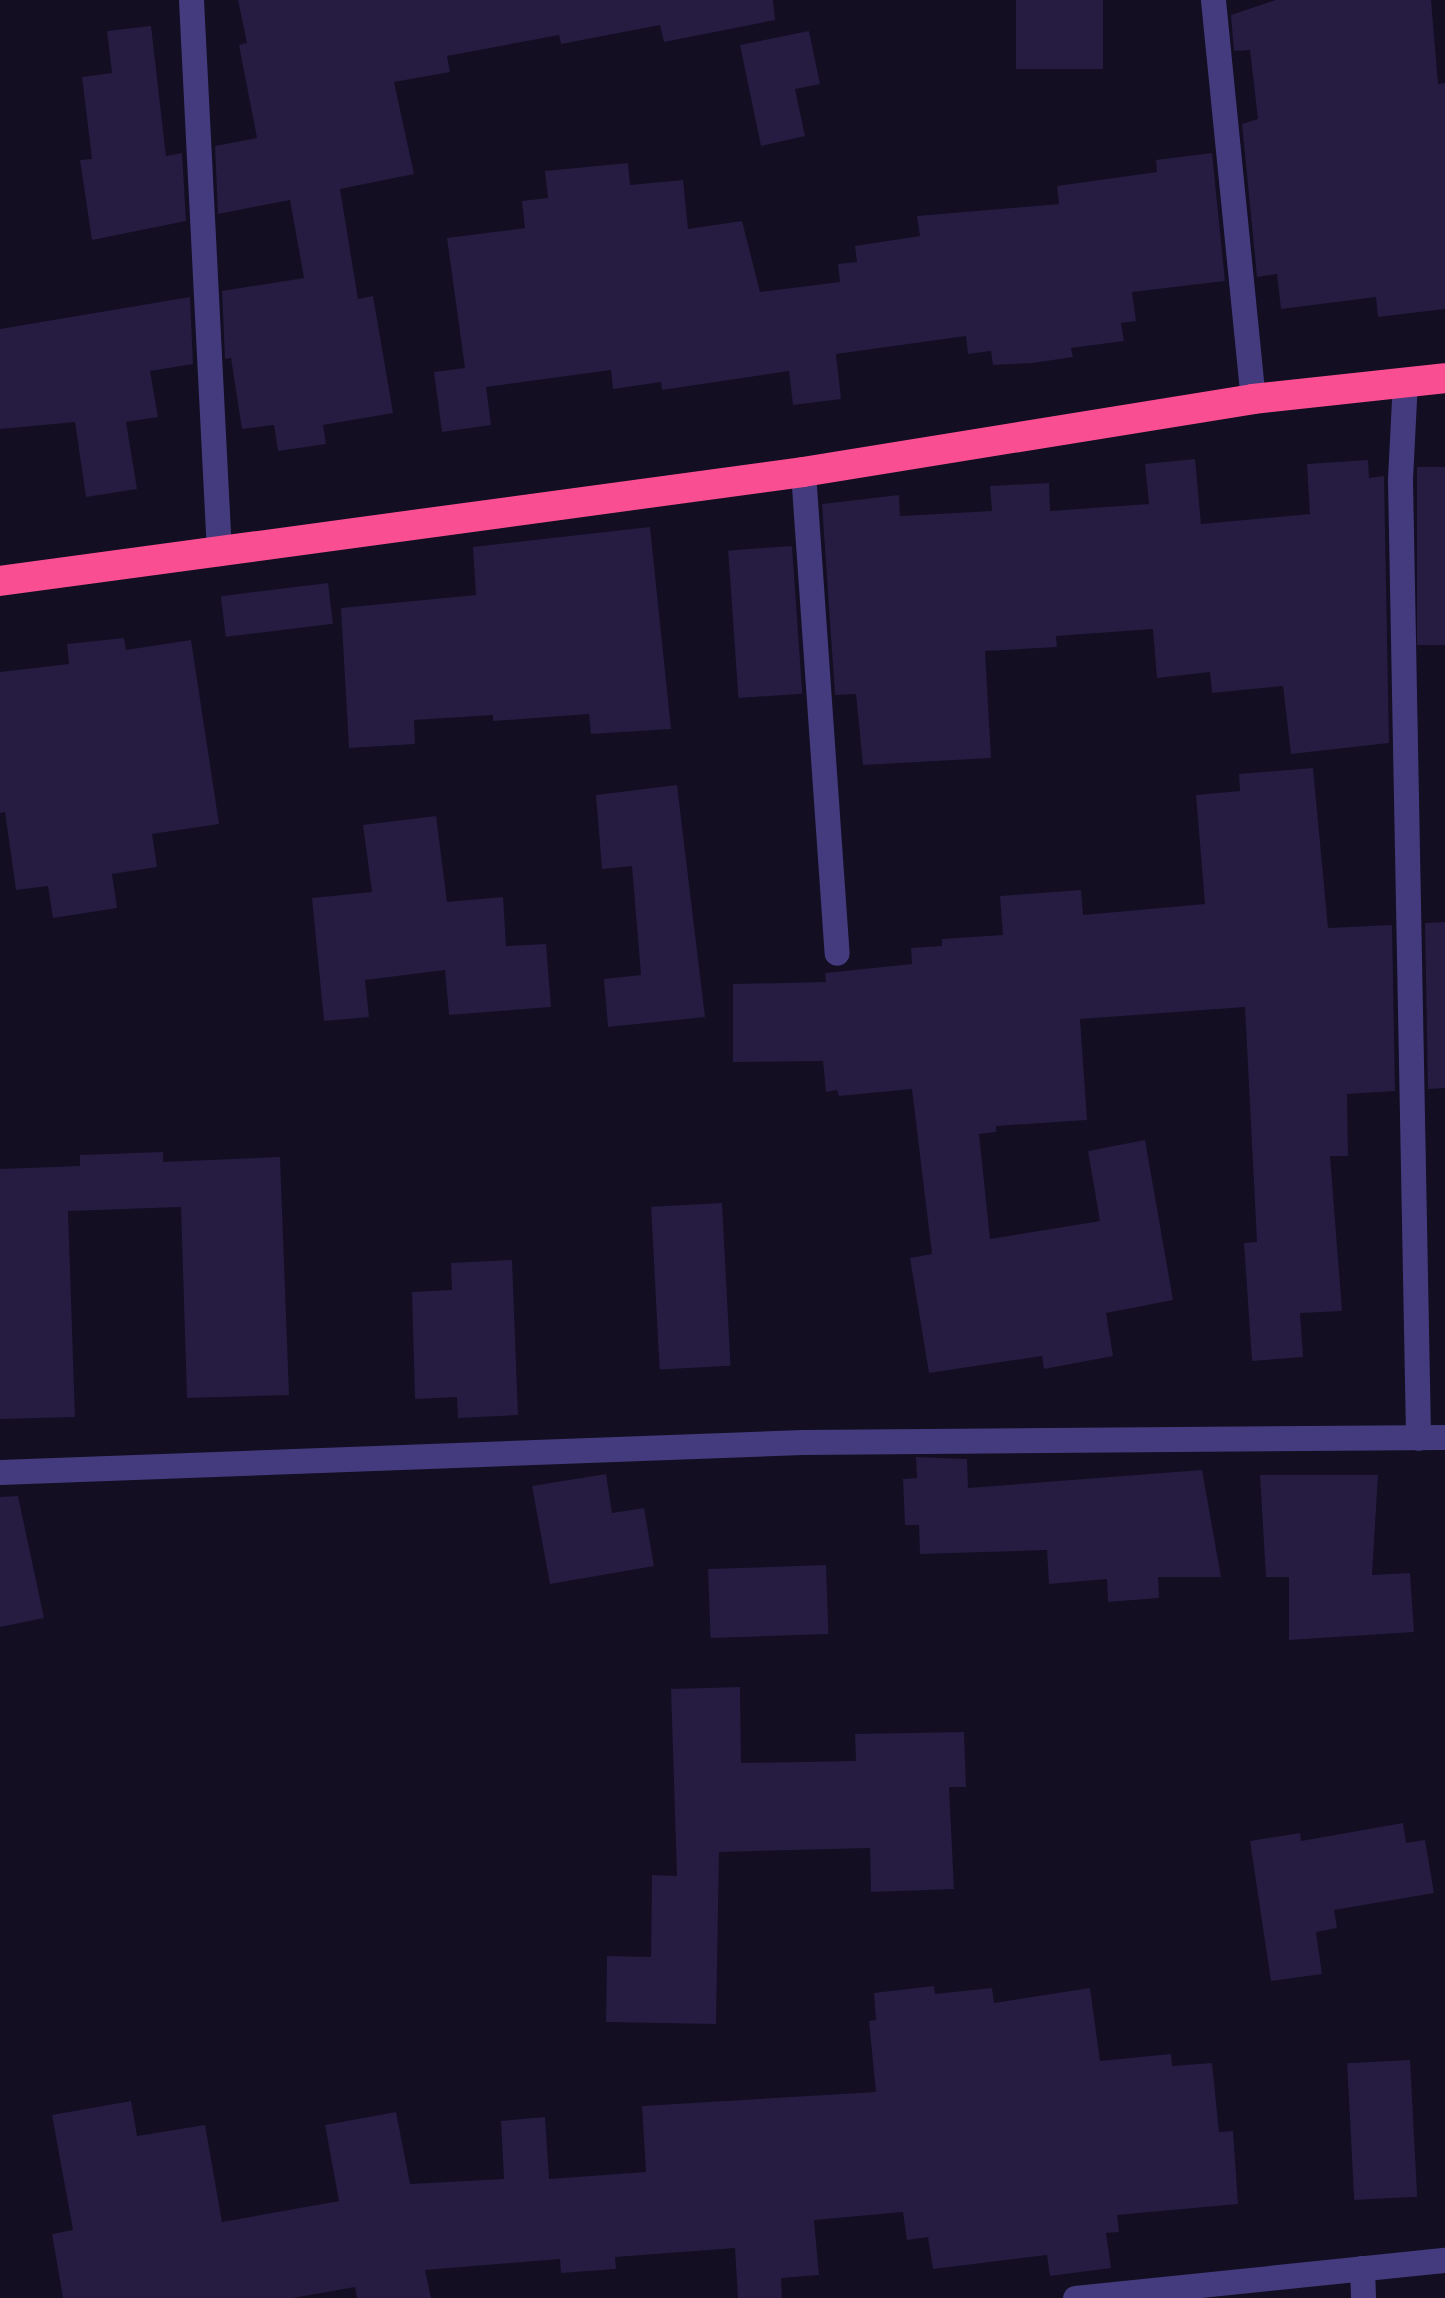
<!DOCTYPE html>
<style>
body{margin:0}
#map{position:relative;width:1445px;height:2298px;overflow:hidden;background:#130e21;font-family:"Exo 2",sans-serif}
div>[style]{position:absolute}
.building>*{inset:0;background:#261b41;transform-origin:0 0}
.street>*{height:25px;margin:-12.5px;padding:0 12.5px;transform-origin:12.5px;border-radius:12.5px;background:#433b7e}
.highway>*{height:30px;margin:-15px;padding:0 15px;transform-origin:15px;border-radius:15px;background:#f94f92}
span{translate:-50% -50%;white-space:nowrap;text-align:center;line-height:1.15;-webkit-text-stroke:8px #130e21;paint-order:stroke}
</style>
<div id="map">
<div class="building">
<div style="clip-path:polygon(238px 0,773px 0,775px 20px,664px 42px,660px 25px,561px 44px,559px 35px,447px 56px,450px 72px,394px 82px,414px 174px,340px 189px,358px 299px,373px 296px,393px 413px,323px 425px,326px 444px,278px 451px,274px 425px,242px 429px,231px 358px,225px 359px,222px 291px,304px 278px,290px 200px,218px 214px,215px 146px,257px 138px,239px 45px,247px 43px)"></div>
<div style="left:1016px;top:0;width:87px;height:69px"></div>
<div style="clip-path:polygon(1276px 0,1431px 0,1438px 84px,1445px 83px,1445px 309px,1378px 317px,1376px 297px,1281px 309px,1277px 274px,1257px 277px,1242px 124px,1258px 119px,1250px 50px,1234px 51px,1231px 15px)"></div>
<div style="clip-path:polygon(151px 26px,166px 156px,182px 153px,186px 221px,92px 240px,80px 160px,92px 159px,82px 77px,112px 73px,107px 31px)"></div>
<div style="clip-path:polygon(809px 31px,820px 84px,795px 89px,805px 136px,761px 146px,740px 45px)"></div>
<div style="clip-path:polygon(1212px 153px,1225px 281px,1132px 292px,1136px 321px,1121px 323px,1124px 341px,1071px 348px,1073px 357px,1033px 363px,993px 365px,991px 351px,968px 354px,966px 336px,836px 354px,841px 399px,793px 405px,789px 371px,662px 390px,661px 382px,613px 389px,611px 370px,486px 387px,491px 425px,442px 432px,434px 372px,465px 368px,447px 238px,525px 228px,522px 201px,548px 198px,545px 171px,628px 163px,630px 185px,683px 180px,688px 229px,742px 221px,760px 292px,840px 282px,838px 264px,857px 262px,855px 246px,920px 236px,917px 216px,1059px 204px,1057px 186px,1157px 172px,1156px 160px)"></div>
<div style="clip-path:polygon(190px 297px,193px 364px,150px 371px,158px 417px,126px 422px,137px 489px,86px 497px,75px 422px,0 429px,0 329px)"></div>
<div style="clip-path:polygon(1195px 459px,1201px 524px,1310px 514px,1307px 464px,1368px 460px,1369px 478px,1384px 476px,1389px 743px,1291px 754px,1283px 686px,1212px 693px,1210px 672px,1157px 678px,1153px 629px,1056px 636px,1057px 647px,985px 651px,991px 758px,863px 765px,856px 694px,835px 695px,822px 504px,899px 495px,900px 516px,992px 511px,990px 486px,1049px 483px,1050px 511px,1149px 504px,1145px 464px)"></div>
<div style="left:1445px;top:467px;width:178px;height:28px;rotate:90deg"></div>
<div style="clip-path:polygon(650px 527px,671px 729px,591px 734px,589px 714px,493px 721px,493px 715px,414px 720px,415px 744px,349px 748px,341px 608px,476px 595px,473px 547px)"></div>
<div style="left:792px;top:546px;width:148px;height:64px;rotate:86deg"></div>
<div style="left:328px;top:583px;width:41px;height:108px;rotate:83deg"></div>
<div style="clip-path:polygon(124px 638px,126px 650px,191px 640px,219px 824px,152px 834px,157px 867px,112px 874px,117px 908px,53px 918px,48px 886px,16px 890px,5px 812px,0 813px,0 672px,69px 664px,67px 644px)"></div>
<div style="clip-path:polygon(1313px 768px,1328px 928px,1392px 925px,1395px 1091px,1347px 1094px,1348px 1156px,1330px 1156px,1342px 1311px,1300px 1313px,1303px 1357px,1252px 1361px,1244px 1243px,1257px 1242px,1245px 1007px,1080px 1019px,1087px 1120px,996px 1126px,996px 1132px,979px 1134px,990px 1239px,1100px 1221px,1088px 1151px,1145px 1140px,1173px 1300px,1106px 1313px,1113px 1356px,1044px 1369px,1042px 1356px,929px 1373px,910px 1258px,932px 1254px,912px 1089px,839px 1096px,837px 1090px,826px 1092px,823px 1061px,733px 1062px,733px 984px,826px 982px,825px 973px,912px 964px,911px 948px,942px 946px,942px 939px,1003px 935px,1000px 896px,1081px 890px,1083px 915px,1205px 904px,1196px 795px,1240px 791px,1239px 774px)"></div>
<div style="clip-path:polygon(677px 785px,705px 1017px,608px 1027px,604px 979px,641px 975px,632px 866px,602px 869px,596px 795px)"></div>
<div style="clip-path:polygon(436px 816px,447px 902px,503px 897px,506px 946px,546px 944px,551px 1007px,449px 1015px,445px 970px,365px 980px,369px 1017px,324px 1021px,312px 898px,372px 892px,363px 825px)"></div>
<div style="clip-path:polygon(1445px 922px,1445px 1088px,1428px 1089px,1425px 923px)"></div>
<div style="clip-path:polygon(163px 1152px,163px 1162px,280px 1157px,289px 1395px,187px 1398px,181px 1207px,68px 1211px,75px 1417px,0 1419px,0 1169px,80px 1166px,80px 1155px)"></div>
<div style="left:722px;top:1203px;width:163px;height:71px;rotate:87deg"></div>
<div style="clip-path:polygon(512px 1260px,518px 1415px,458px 1418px,457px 1397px,415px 1399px,412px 1292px,452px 1290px,451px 1263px)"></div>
<div style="clip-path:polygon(916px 1457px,967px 1459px,968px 1488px,1202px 1470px,1221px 1577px,1158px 1577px,1159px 1598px,1108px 1602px,1107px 1579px,1049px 1584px,1047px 1550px,920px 1554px,919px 1525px,905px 1525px,903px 1479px,917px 1478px)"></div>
<div style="clip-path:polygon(606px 1474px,612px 1513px,644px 1508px,654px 1566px,550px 1584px,532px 1486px)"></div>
<div style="clip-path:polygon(1260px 1475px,1378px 1475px,1372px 1575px,1410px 1573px,1414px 1632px,1289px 1640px,1289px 1577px,1266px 1577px)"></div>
<div style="clip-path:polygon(18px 1496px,44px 1618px,0 1627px,0 1497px)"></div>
<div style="left:826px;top:1565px;width:69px;height:118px;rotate:88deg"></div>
<div style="clip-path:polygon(740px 1687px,741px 1763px,856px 1761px,855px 1734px,964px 1732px,966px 1787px,949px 1787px,954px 1889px,871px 1892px,870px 1848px,719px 1852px,716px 2024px,606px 2022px,607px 1956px,651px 1957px,652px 1875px,677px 1876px,671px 1689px)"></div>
<div style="clip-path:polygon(1403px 1823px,1406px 1843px,1425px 1840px,1434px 1893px,1334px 1910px,1337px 1928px,1316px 1932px,1322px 1974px,1271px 1981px,1250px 1841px,1300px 1833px,1301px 1841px)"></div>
<div style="clip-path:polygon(934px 1986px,935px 1994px,992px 1988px,994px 2003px,1090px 1988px,1100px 2061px,1171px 2054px,1172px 2066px,1212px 2063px,1219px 2132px,1233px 2131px,1238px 2204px,1117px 2215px,1119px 2232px,1106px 2233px,1111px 2268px,1050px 2276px,1047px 2255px,933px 2269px,928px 2237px,907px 2240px,903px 2212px,814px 2220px,819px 2275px,781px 2278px,782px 2298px,738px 2298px,735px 2248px,615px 2257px,616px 2269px,561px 2273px,560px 2259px,425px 2270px,431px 2298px,357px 2298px,355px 2287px,293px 2298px,63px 2298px,52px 2234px,73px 2230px,52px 2115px,131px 2101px,137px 2136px,205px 2125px,222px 2222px,339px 2201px,325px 2125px,396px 2112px,410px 2184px,504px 2179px,501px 2121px,545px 2117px,549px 2179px,646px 2172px,642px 2106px,876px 2092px,869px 2021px,876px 2020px,874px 1993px)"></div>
<div style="left:1410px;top:2060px;width:137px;height:63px;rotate:87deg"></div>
</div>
<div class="street">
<div style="left:191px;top:0;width:554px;rotate:87.1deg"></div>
<div style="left:1213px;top:0;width:401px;rotate:84.3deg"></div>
<div style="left:1405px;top:380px;width:100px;rotate:92.9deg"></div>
<div style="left:1400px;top:480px;width:958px;rotate:88.92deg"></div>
<div style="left:803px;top:472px;width:482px;rotate:86deg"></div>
<div style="left:0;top:1472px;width:803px;rotate:-2.14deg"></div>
<div style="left:802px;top:1442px;width:643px;rotate:-0.45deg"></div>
<div style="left:1362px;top:2268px;width:30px;rotate:88deg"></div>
<div style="left:1075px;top:2298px;width:372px;rotate:-5.9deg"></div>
</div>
<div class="highway">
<div style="left:0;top:581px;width:810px;rotate:-7.73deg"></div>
<div style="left:803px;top:472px;width:456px;rotate:-9.2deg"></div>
<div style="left:1253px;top:399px;width:193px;rotate:-6.2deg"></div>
</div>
</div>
